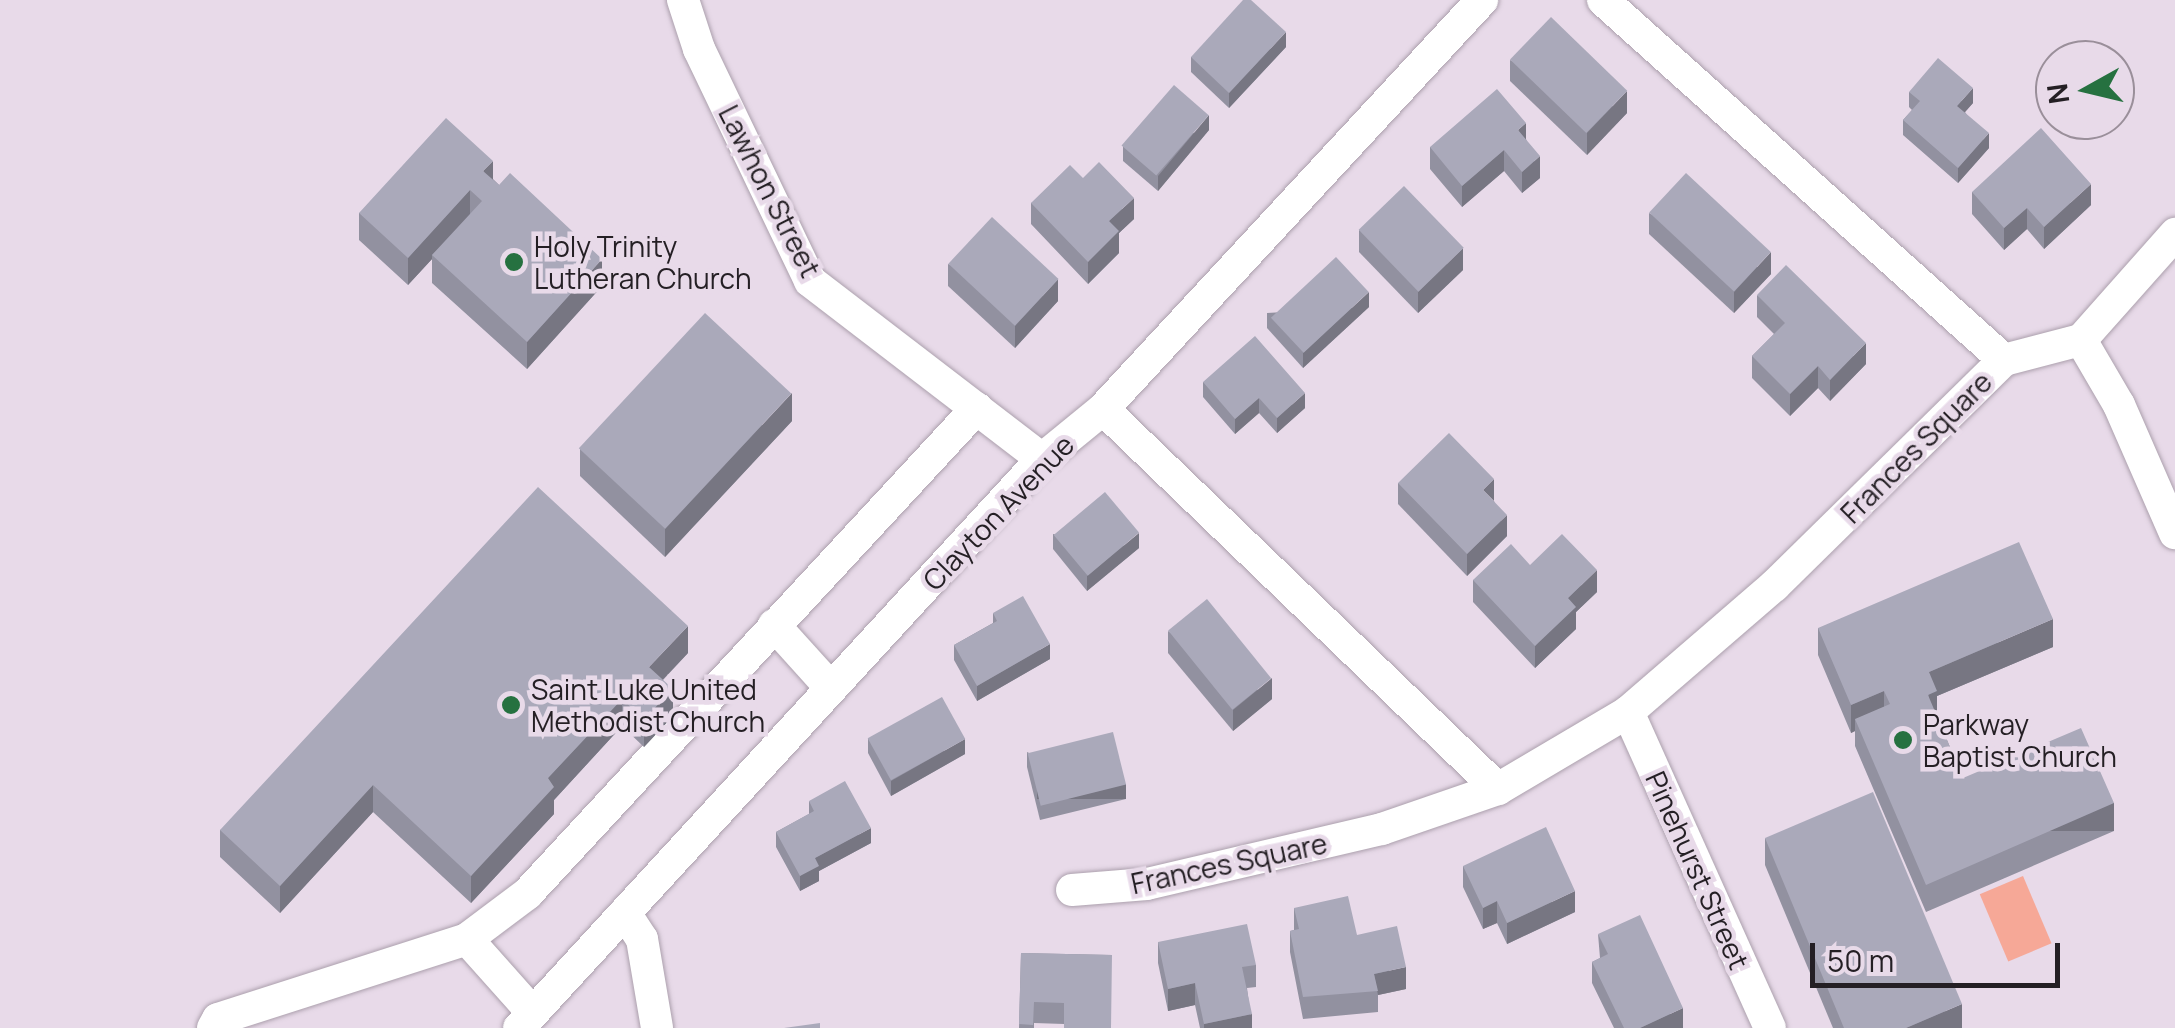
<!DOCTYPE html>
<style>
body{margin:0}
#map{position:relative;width:2175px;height:1028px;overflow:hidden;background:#e8dae9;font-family:Manrope,sans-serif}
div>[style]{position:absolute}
.green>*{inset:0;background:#f6a897;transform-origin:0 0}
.roads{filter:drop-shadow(0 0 2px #aca0ad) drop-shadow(0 0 2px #aca0ad)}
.minor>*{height:32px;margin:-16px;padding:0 16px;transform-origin:16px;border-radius:16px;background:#fff}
.wall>*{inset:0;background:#9291a0}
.shaded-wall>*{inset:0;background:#777682;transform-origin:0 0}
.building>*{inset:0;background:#aaa9ba;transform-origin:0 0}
.dots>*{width:28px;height:28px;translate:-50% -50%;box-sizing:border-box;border:5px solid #e8dae9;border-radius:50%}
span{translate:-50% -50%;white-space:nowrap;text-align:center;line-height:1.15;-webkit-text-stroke:9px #e8dae9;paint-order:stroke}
.street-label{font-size:28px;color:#241f24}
.poi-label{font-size:28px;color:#241f24}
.left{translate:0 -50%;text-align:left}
.north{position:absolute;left:2035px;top:40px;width:100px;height:100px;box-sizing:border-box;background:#e8dae9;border:2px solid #9a8f9a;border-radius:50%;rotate:262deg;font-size:28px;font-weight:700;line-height:40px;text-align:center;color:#241f24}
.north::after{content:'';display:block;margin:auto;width:35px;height:45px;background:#267140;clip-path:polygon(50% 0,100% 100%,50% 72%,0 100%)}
.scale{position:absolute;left:1810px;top:943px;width:250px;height:45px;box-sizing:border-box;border:5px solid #241f24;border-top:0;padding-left:12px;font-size:30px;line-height:35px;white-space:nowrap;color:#241f24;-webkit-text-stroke:8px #e8dae9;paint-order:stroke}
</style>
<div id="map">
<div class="green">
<div style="left:2023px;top:876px;width:73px;height:47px;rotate:67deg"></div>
</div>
<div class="roads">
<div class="minor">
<div style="left:683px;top:0;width:52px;rotate:71.9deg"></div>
<div style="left:699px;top:49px;width:257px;rotate:64.4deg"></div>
<div style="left:810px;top:281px;width:292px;rotate:37.5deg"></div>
<div style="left:1603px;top:0;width:539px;rotate:41.92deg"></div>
<div style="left:2081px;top:340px;width:75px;rotate:59.7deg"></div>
<div style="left:2119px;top:405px;width:140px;rotate:66.4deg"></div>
<div style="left:1103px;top:409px;width:548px;rotate:43.89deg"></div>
<div style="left:774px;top:625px;width:85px;rotate:47.9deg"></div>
<div style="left:1628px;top:712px;width:346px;rotate:65.8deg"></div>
<div style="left:1072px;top:890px;width:75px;rotate:-4.6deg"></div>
<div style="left:1147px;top:884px;width:241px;rotate:-13.2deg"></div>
<div style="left:1382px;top:829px;width:123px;rotate:-19deg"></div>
<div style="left:1498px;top:789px;width:151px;rotate:-30.6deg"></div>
<div style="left:1628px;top:712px;width:193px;rotate:-40.8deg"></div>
<div style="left:1774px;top:586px;width:322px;rotate:-44.5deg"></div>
<div style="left:2004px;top:360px;width:80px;rotate:-14.6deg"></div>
<div style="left:2081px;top:340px;width:142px;rotate:-48.4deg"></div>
<div style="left:625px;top:913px;width:31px;rotate:57deg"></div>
<div style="left:642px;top:939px;width:90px;rotate:80.4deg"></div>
<div style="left:467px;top:939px;width:75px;rotate:-36.9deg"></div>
<div style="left:527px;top:894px;width:662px;rotate:-47.2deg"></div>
<div style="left:213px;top:1028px;width:10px;rotate:-61deg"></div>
<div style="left:218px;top:1019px;width:262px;rotate:-17.8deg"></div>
<div style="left:467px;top:939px;width:99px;rotate:48.3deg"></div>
<div style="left:519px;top:1028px;width:773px;rotate:-47.41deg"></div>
<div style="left:1042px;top:459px;width:79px;rotate:-39.3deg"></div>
<div style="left:1103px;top:409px;width:558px;rotate:-47.18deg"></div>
</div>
</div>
<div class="wall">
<div style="clip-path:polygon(1286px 47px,1229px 108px,1191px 72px,1191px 57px)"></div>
<div style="clip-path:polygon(1510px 60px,1627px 113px,1587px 155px,1510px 81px)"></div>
<div style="clip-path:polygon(1909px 92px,1973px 103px,1965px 112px,1989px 148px,1958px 183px,1903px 135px,1903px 120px,1912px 110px,1909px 107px)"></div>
<div style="clip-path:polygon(1209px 130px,1158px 191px,1123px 161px,1123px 146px)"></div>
<div style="clip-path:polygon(1526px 139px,1540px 178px,1522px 193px,1504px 171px,1462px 207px,1430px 169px,1430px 147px)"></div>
<div style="clip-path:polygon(1083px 178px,1134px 219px,1119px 233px,1119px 253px,1088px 284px,1031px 224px,1031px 203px)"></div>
<div style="clip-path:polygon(493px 179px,602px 286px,527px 369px,432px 283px,432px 259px,408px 285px,359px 240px,359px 213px)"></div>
<div style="clip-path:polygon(1972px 192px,2091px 205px,2044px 249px,2027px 229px,2004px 250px,1972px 214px)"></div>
<div style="clip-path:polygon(1649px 213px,1771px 274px,1734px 313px,1649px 234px)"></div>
<div style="clip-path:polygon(1359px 230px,1463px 270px,1418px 313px,1359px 252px)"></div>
<div style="clip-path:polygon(948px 264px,1058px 301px,1015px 348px,948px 286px)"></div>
<div style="clip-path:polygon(1757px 295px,1866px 364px,1830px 401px,1818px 388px,1790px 416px,1752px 378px,1752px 356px,1774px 334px,1757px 317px)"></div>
<div style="clip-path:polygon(1369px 307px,1303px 368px,1267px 328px,1267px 313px)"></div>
<div style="clip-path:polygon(1203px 382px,1305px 408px,1277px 433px,1259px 413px,1235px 434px,1203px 397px)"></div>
<div style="clip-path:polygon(792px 421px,665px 557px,580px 476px,580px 449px)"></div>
<div style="clip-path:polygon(1398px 483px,1494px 501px,1507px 536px,1467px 576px,1398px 504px)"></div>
<div style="clip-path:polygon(1053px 534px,1139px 548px,1087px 591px,1053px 549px)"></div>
<div style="clip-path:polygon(1530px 565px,1597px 592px,1576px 612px,1576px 629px,1535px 668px,1473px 602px,1473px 580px)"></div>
<div style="clip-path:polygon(993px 613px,1050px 659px,977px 701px,954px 660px,954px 645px,993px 623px)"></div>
<div style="clip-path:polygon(1818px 628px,2053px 647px,1937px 696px,1937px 716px,1963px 778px,2114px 831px,1926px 912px,1855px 746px,1855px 731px,1851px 733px,1818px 655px)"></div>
<div style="clip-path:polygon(1168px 631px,1272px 699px,1233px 731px,1168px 653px)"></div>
<div style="clip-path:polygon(688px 653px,663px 680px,673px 716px,644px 747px,622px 726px,554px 800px,554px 814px,471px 903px,373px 812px,280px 913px,220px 857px,220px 830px)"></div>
<div style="clip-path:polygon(868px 738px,965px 754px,891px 796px,868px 753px)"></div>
<div style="clip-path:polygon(1027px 752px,1126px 799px,1040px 820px,1027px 767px)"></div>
<div style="clip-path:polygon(809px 801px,871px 843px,819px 871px,819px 881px,800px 891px,776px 847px,776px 832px,809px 814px)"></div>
<div style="clip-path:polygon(1765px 838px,1962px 1028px,1833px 1028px,1765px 865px)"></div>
<div style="clip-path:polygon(1463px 866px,1575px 912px,1507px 944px,1497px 923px,1483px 929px,1463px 887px)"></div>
<div style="clip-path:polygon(1294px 908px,1357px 935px,1406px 989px,1378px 995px,1378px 1012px,1303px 1019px,1290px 952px,1290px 931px,1294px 930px)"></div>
<div style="clip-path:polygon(1598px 934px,1683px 1028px,1614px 1028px,1592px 983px,1592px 962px,1600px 958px)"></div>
<div style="clip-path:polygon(1158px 942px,1256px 965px,1256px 987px,1247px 988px,1252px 1028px,1200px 1028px,1195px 1005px,1168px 1011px,1158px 963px)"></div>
<div style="clip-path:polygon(1021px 953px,1112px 955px,1064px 1024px,1034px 1023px,1034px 1028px,1019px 1028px)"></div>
</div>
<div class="shaded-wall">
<div style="clip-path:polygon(1286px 32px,1286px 47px,1229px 108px,1229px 93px)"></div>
<div style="clip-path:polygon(1973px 88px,1973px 103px,1957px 121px,1957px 106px)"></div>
<div style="clip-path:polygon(1627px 91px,1627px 113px,1587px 155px,1587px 133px)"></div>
<div style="clip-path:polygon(1209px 115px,1209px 130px,1158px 191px,1158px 176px)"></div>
<div style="clip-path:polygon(1526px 123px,1526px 144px,1518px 130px)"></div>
<div style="clip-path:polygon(1989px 133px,1989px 148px,1958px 183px,1958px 168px)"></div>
<div style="clip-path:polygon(1504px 150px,1504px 171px,1462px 207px,1462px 186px)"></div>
<div style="clip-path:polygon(1540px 156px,1540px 178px,1522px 193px,1522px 172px)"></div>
<div style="clip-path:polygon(493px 161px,493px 188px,483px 171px)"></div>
<div style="clip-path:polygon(2091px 184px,2091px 205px,2044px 249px,2044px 227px)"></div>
<div style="clip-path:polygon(470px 190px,470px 218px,432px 255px,432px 259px,408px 285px,408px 258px)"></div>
<div style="clip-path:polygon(1134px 198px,1134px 219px,1119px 233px,1119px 253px,1088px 284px,1088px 262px,1109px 221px)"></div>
<div style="clip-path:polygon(2027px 208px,2027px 229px,2004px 250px,2004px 228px)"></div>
<div style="clip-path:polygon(1463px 248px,1463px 270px,1418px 313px,1418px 292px)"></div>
<div style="clip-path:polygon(1771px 252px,1771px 274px,1734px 313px,1734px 292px)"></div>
<div style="clip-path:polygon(602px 259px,602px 286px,527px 369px,527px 342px)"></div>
<div style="clip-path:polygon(1058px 279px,1058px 301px,1015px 348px,1015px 326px)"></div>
<div style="clip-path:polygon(1369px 292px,1369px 307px,1303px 368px,1303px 353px)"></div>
<div style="clip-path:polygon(1866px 343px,1866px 364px,1830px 401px,1830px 380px)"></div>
<div style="clip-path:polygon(1818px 366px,1818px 388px,1790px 416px,1790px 394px)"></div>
<div style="clip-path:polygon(792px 393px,792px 421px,665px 557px,665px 529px)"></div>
<div style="clip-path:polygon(1305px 393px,1305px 408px,1277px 433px,1277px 418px)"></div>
<div style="clip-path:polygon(1259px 398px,1259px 413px,1235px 434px,1235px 419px)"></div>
<div style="clip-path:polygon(1494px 479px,1494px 501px,1483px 490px)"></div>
<div style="clip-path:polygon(1507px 515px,1507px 536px,1467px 576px,1467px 554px)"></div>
<div style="clip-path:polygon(1139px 533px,1139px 548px,1087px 591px,1087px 576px)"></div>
<div style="clip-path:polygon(1597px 570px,1597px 592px,1576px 612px,1576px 629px,1535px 668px,1535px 646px,1568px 598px)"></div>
<div style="clip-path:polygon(2053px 619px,2053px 647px,1937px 696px,1937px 719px,1928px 722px,1929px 672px)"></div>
<div style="clip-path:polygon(688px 626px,688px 653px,649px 694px,649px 667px)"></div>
<div style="clip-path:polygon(1050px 644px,1050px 659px,977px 701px,977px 686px)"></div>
<div style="clip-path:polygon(1272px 678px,1272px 699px,1233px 731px,1233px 710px)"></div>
<div style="clip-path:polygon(673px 689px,673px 716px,644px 747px,644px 719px)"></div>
<div style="clip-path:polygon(1884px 691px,1884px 719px,1855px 719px,1855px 731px,1851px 733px,1851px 705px)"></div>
<div style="clip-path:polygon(622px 699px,622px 726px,554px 800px,554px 814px,471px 903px,471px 876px,548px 778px)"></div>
<div style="clip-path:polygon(965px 739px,965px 754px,891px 796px,891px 781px)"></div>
<div style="left:1126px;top:784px;width:15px;height:89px;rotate:90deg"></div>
<div style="clip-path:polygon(373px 785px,373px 812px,280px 913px,280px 886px)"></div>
<div style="left:2114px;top:803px;width:28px;height:205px;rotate:90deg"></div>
<div style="clip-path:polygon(871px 828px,871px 843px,819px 871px,819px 881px,800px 891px,800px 876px,815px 858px)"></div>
<div style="clip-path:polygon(1575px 891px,1575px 912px,1507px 944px,1507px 923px)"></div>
<div style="clip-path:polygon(1497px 901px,1497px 923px,1483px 929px,1483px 908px)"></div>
<div style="clip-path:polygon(1406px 967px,1406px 989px,1378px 995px,1374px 974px)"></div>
<div style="clip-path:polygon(1195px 983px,1195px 1005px,1168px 1011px,1168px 989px)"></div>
<div style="clip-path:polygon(1962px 1004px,1962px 1028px,1906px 1028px)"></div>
<div style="clip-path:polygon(1683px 1008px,1683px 1028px,1640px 1028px)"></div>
<div style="clip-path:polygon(1252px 1014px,1252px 1028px,1204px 1028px,1204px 1024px)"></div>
</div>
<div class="building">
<div style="clip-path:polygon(1243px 0,1251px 0,1286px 32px,1229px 93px,1191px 57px)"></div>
<div style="left:1551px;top:17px;width:106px;height:59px;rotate:44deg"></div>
<div style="clip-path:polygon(1938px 58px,1973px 88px,1957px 106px,1989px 133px,1958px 168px,1903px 120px,1920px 101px,1909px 92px)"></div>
<div style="left:1174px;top:85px;width:46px;height:80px;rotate:41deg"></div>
<div style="clip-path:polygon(1497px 89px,1526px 123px,1518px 130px,1540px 156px,1522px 172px,1504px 150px,1462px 186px,1430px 147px)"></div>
<div style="clip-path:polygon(446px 118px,493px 161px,483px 171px,499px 185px,510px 173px,602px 259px,527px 342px,432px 255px,482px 201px,470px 190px,408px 258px,359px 213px)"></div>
<div style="clip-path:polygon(2041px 128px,2091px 184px,2044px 227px,2027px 208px,2004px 228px,1972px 192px)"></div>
<div style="clip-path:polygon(1099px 162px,1134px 198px,1109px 221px,1119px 231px,1088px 262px,1031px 203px,1070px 165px,1083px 178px)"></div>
<div style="left:1686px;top:173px;width:116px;height:54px;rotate:43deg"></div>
<div style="left:1404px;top:186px;width:86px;height:63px;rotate:46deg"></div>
<div style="left:992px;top:217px;width:91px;height:64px;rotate:43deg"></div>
<div style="left:1336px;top:257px;width:48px;height:89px;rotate:47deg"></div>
<div style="clip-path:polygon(1786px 265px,1866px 343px,1830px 380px,1818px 366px,1790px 394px,1752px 356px,1785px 323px,1757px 295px)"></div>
<div style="left:705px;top:313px;width:118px;height:185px;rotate:43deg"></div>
<div style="clip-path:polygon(1255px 336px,1305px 393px,1277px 418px,1259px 398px,1235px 419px,1203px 382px)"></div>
<div style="clip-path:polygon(1449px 433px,1494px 479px,1483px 490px,1507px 515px,1467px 554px,1398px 483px)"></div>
<div style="clip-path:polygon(538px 487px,688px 626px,649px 667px,673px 689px,644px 719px,622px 699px,548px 778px,554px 787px,471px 876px,373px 785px,280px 886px,220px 830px)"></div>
<div style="left:1105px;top:492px;width:53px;height:67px;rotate:50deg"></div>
<div style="clip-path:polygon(1562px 534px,1597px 570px,1568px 598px,1576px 607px,1535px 646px,1473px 580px,1511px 544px,1530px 565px)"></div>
<div style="clip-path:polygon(2019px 542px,2053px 619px,1929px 672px,1937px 691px,1928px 695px,1963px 778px,2081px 728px,2114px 803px,1926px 885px,1855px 719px,1890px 704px,1884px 691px,1851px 705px,1818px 628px)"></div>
<div style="clip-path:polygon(1023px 596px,1050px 644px,977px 686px,954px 645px,997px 621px,993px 613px)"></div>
<div style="left:1207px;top:599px;width:102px;height:50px;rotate:51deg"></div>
<div style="left:942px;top:697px;width:48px;height:85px;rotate:61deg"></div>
<div style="left:1113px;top:732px;width:54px;height:88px;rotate:76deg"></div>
<div style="clip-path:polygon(845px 781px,871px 828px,815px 858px,819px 866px,800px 876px,776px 832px,814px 811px,809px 801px)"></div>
<div style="clip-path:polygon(1873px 792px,1962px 1004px,1906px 1028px,1844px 1028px,1765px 838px)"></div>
<div style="clip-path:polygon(1546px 827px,1575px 891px,1507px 923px,1497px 901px,1483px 908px,1463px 866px)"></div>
<div style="clip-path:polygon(1348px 896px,1357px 935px,1397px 926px,1406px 967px,1374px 974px,1378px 991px,1303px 997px,1290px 931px,1299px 929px,1294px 908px)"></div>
<div style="clip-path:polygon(1640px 915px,1683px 1008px,1640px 1028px,1624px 1028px,1592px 962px,1608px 954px,1598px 934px)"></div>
<div style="clip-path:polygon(1247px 924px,1256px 965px,1242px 967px,1252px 1014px,1204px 1024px,1195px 983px,1168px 989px,1158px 942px)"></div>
<div style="clip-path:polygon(1021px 953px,1112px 955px,1111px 1028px,1064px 1028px,1064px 1003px,1034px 1002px,1033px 1025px,1019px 1024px)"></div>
<div style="clip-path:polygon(820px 1023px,820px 1028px,784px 1028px)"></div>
</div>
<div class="dots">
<div style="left:514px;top:262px;background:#267140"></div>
<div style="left:511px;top:705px;background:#267140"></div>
<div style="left:1903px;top:740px;background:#267140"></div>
</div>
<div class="street-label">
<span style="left:770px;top:191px;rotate:63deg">Lawhon Street</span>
<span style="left:1916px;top:447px;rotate:-45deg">Frances Square</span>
<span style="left:998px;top:512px;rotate:-46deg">Clayton Avenue</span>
<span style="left:1229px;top:863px;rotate:-12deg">Frances Square</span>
<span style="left:1698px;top:870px;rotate:66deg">Pinehurst Street</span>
</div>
<div class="poi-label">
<span class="left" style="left:534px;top:262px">Holy Trinity<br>Lutheran Church</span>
<span class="left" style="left:531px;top:705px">Saint Luke United<br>Methodist Church</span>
<span class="left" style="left:1923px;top:740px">Parkway<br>Baptist Church</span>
</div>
<div class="north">N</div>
<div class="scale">50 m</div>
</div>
